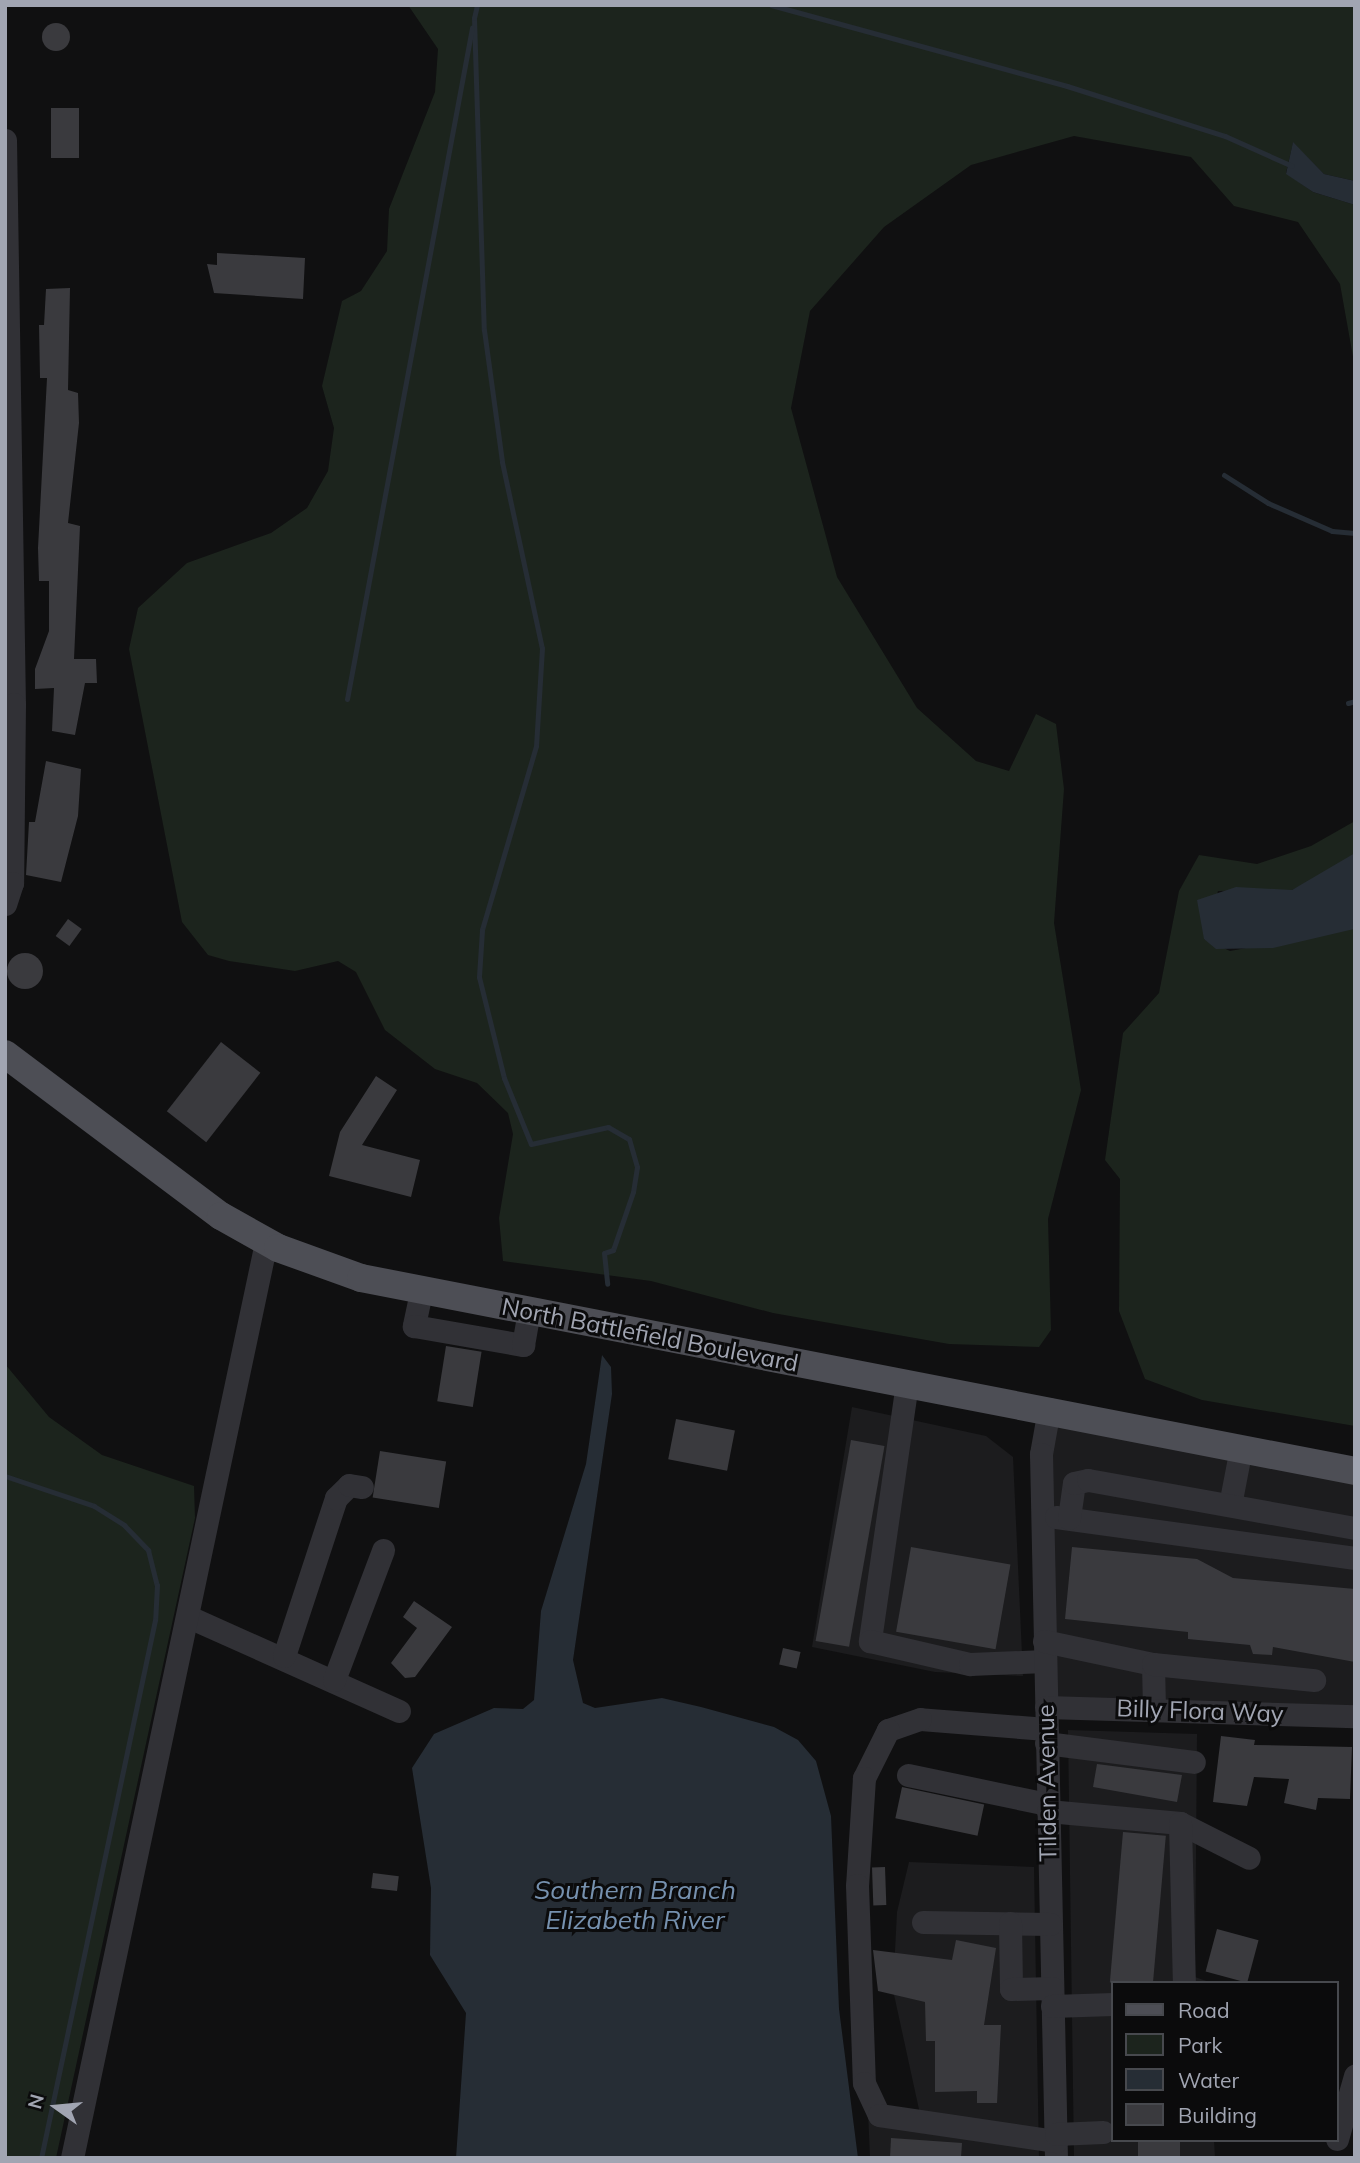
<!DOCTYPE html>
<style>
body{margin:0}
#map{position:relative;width:1360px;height:2163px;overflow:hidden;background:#101011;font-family:Mulish,sans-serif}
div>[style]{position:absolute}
.built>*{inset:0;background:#1c1c1e}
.green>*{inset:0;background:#1c241d}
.water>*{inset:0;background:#262d35}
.stream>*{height:5px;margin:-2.5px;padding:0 2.5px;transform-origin:2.5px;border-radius:2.5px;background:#262d35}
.building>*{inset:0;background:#3a3a3e;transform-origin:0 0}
.round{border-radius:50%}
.minor>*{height:23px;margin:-11.5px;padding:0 11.5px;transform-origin:11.5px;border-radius:11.5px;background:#313136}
.major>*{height:28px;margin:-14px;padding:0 14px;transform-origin:14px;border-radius:14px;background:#4d4e55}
span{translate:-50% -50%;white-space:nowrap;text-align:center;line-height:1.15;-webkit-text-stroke:6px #0b0b0c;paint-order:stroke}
.street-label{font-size:24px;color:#a1a5b2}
.water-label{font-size:26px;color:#7691af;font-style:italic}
.frame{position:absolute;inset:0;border:7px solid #a1a5b2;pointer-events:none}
.legend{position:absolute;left:1111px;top:1981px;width:228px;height:161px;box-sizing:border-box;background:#0b0b0c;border:2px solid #47494e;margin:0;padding:9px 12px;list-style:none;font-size:21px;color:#a1a5b2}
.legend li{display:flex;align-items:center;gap:14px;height:35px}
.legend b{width:35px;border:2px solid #47494e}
.north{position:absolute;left:21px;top:2072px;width:70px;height:70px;-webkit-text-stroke:5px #0b0b0c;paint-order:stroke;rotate:285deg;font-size:19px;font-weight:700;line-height:28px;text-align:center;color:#a1a5b2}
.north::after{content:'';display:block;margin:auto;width:24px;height:32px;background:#a1a5b2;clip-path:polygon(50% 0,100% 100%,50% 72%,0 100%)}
</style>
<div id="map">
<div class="built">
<div style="clip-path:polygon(852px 1407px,986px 1436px,1013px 1457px,1023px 1676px,935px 1672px,812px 1647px)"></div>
<div style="clip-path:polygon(1049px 1409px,1355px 1471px,1355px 1716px,1046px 1707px)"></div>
<div style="clip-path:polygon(1068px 1730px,1197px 1734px,1195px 1977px,1212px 1983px,1113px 1983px,1113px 2140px,1214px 2140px,1215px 2158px,1074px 2158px)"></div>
<div style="clip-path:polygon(909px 1862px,1034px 1867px,1039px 2158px,870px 2158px,868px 2111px,920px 2114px,893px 1990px,897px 1912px)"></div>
</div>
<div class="green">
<div style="clip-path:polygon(408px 5px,1355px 5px,1355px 181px,1324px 174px,1293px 143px,1286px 173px,1313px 192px,1355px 205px,1355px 368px,1340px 284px,1298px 222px,1234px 206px,1191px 157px,1074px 136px,971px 165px,884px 227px,810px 311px,791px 408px,837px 577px,917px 708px,976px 761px,1009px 771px,1036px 714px,1056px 724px,1064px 789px,1054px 923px,1081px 1090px,1048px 1219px,1051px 1330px,1039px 1347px,949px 1344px,773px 1313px,651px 1281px,503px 1261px,499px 1218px,513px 1134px,508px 1113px,477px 1083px,435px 1069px,385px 1030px,356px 972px,338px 961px,295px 971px,229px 961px,208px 955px,182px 922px,129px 649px,138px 608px,187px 563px,271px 533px,307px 508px,328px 471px,334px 428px,322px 386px,342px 301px,361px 291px,387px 251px,389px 209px,435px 92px,438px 49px)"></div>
<div style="clip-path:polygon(1355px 821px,1355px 853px,1340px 867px,1292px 890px,1218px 891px,1204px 939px,1230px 951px,1355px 928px,1355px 1426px,1202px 1400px,1145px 1379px,1119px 1311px,1120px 1179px,1105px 1160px,1123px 1033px,1159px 993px,1179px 891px,1199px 855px,1257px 864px,1311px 846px)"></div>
<div style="clip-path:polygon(5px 1364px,49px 1417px,102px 1455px,194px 1486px,195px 1518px,56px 2158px,5px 2158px)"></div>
</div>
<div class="water">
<div style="clip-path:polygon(1293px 142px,1324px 174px,1355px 181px,1355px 205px,1313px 192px,1286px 174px)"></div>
<div style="clip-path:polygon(1355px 853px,1354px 929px,1273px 948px,1216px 949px,1204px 939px,1197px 900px,1236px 887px,1292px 890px)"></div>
<div style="clip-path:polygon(602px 1355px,611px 1367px,612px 1394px,573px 1660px,583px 1703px,595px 1708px,662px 1698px,701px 1707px,774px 1727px,798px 1740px,816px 1761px,831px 1816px,839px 2009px,858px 2158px,456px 2158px,466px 2013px,430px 1955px,431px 1888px,412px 1768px,434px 1734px,494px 1708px,523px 1709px,534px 1700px,541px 1611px,586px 1464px)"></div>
</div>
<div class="stream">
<div style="left:771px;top:5px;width:307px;rotate:15.3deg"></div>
<div style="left:1067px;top:86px;width:166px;rotate:17.6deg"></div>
<div style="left:1225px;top:136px;width:73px;rotate:24.1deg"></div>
<div style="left:474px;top:18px;width:312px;rotate:88.2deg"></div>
<div style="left:484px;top:330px;width:133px;rotate:82.2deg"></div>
<div style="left:502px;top:462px;width:190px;rotate:77.9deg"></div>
<div style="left:542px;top:648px;width:98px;rotate:93.5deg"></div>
<div style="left:536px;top:746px;width:192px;rotate:106.4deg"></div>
<div style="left:482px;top:930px;width:47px;rotate:93.7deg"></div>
<div style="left:479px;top:977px;width:104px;rotate:76.1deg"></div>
<div style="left:504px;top:1078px;width:71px;rotate:67.8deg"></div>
<div style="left:531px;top:1144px;width:79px;rotate:-12.4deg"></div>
<div style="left:608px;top:1127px;width:24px;rotate:30deg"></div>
<div style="left:629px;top:1139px;width:29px;rotate:74deg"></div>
<div style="left:637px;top:1167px;width:25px;rotate:99deg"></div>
<div style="left:633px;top:1192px;width:61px;rotate:109deg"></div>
<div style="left:613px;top:1250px;width:9px;rotate:162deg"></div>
<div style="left:604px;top:1253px;width:31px;rotate:84deg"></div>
<div style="left:474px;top:18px;width:13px;rotate:-77deg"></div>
<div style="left:1224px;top:475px;width:52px;rotate:32.5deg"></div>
<div style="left:1268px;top:503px;width:70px;rotate:23.6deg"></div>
<div style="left:1332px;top:531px;width:23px;rotate:5deg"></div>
<div style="left:347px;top:699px;width:683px;rotate:-79.45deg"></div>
<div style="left:1348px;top:703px;width:7px;rotate:-16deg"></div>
<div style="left:5px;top:1476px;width:94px;rotate:18.6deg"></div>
<div style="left:94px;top:1506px;width:36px;rotate:32deg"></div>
<div style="left:124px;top:1525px;width:35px;rotate:46deg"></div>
<div style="left:148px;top:1550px;width:36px;rotate:76deg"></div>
<div style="left:157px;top:1585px;width:35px;rotate:93deg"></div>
<div style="left:155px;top:1620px;width:550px;rotate:101.96deg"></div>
</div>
<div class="building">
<div class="round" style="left:42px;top:23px;width:28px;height:28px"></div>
<div style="left:51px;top:108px;width:28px;height:50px"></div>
<div style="clip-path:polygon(217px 253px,305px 258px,303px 299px,214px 293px,207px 264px,217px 265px)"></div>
<div style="clip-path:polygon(70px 288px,68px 390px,78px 393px,79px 423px,68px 523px,80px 526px,74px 659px,96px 659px,97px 683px,85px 683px,75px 735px,52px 731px,54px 688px,35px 689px,35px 669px,49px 631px,49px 581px,39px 581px,38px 548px,47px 378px,40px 378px,39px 325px,44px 325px,46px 289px)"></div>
<div style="clip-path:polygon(46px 761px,81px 769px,78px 816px,61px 882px,26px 875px,29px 822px,35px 822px)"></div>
<div style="left:68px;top:919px;width:17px;height:21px;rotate:36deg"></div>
<div class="round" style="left:7px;top:953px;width:36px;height:36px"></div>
<div style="left:221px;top:1042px;width:50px;height:88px;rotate:38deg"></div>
<div style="clip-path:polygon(376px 1076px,397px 1090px,362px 1145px,420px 1160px,411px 1197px,329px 1176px,340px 1132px)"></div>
<div style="left:446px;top:1346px;width:36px;height:56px;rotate:9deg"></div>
<div style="left:676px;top:1419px;width:60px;height:41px;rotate:11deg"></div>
<div style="left:851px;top:1440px;width:34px;height:204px;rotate:10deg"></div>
<div style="left:380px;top:1451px;width:67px;height:47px;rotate:9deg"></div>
<div style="left:911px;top:1547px;width:101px;height:86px;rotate:10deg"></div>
<div style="clip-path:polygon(1072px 1547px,1197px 1559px,1233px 1578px,1355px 1589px,1355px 1662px,1273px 1647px,1272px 1655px,1253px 1654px,1250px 1645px,1188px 1639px,1188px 1632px,1065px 1619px)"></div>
<div style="clip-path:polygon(414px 1601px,452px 1627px,415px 1677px,405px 1678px,391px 1663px,417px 1628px,403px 1617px)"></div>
<div style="left:783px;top:1648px;width:18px;height:17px;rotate:13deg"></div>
<div style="clip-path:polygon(1221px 1736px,1255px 1740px,1254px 1745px,1352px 1747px,1350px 1799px,1318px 1798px,1316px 1810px,1284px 1803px,1289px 1779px,1254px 1777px,1247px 1806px,1213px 1802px)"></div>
<div style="clip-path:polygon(1097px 1764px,1182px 1775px,1177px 1802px,1093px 1787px)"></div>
<div style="left:902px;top:1787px;width:84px;height:32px;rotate:12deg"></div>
<div style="left:1123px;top:1832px;width:43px;height:151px;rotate:5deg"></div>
<div style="left:885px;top:1867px;width:38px;height:13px;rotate:88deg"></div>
<div style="left:373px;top:1873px;width:26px;height:15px;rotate:7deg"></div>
<div style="left:1217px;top:1929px;width:43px;height:44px;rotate:15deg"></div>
<div style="clip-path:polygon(956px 1940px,996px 1948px,984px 2025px,1001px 2025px,997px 2103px,977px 2103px,977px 2091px,935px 2092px,935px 2041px,926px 2041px,925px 2002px,878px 1991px,873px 1950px,952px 1960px)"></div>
<div style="clip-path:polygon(891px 2138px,962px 2143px,961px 2158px,890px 2158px)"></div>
<div style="left:1138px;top:2140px;width:42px;height:18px"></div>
</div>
<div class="minor">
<div style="left:5px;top:140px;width:564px;rotate:89.09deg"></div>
<div style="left:14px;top:704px;width:179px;rotate:90.6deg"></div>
<div style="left:12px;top:883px;width:22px;rotate:108deg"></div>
<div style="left:421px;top:1292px;width:35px;rotate:102deg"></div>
<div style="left:414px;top:1326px;width:111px;rotate:9.9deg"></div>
<div style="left:523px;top:1345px;width:34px;rotate:-80deg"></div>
<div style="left:907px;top:1383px;width:261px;rotate:98.2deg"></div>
<div style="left:870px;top:1641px;width:103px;rotate:13deg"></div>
<div style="left:970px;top:1664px;width:75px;rotate:-2.3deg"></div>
<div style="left:1049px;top:1409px;width:46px;rotate:100.1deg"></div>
<div style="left:1041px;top:1454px;width:704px;rotate:88.78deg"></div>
<div style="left:1230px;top:1505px;width:58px;rotate:-79.1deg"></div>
<div style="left:1056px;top:1517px;width:302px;rotate:7.8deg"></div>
<div style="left:1069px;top:1518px;width:35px;rotate:-82deg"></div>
<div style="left:1074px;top:1483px;width:14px;rotate:-12deg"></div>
<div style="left:1088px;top:1480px;width:271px;rotate:10.2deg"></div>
<div style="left:189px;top:1617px;width:230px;rotate:24.1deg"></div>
<div style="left:1044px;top:1641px;width:111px;rotate:11.9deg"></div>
<div style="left:1153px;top:1664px;width:45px;rotate:88.7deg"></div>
<div style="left:284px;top:1656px;width:166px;rotate:-71.8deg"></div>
<div style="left:336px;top:1498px;width:18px;rotate:-45deg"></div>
<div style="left:349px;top:1485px;width:13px;rotate:9deg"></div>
<div style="left:1153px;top:1664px;width:162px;rotate:5.7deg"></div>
<div style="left:334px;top:1680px;width:139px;rotate:-69.3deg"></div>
<div style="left:1046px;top:1707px;width:309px;rotate:1.7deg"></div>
<div style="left:1046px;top:1729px;width:126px;rotate:-175.5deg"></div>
<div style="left:920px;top:1719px;width:34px;rotate:161deg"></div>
<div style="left:888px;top:1730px;width:54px;rotate:116.6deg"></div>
<div style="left:864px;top:1778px;width:107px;rotate:93.7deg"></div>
<div style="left:857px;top:1885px;width:198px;rotate:88deg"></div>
<div style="left:864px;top:2083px;width:35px;rotate:65deg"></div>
<div style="left:879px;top:2115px;width:179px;rotate:8.4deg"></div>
<div style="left:1046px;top:1743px;width:149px;rotate:7.3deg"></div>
<div style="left:908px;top:1775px;width:142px;rotate:11.8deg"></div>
<div style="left:1048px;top:1811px;width:133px;rotate:5.2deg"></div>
<div style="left:1180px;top:1823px;width:77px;rotate:26.9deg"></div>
<div style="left:1180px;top:1823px;width:160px;rotate:88.6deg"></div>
<div style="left:923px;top:1922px;width:127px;rotate:0.9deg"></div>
<div style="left:1010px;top:1923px;width:66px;rotate:89.1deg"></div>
<div style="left:1011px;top:1989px;width:41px;rotate:-1.4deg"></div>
<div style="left:1052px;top:2006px;width:61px;rotate:-1.9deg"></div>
<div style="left:1056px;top:2134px;width:47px;rotate:-2.4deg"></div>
<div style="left:1337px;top:2139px;width:66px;rotate:-74.1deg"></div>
<div style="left:72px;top:2158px;width:936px;rotate:-78.04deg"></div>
</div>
<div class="major">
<div style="left:5px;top:1054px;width:270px;rotate:36.9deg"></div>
<div style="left:221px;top:1216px;width:65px;rotate:29.3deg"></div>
<div style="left:278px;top:1248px;width:88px;rotate:19.9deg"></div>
<div style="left:361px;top:1278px;width:1013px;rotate:10.99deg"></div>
</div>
<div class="street-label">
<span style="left:650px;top:1335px;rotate:11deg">North Battlefield Boulevard</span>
<span style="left:1200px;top:1711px;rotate:2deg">Billy Flora Way</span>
<span style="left:1047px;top:1783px;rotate:-91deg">Tilden Avenue</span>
</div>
<div class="water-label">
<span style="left:635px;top:1905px">Southern Branch<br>Elizabeth River</span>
</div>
<div class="frame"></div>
<ul class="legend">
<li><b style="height:9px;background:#4d4e55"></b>Road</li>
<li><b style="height:19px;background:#1c241d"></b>Park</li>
<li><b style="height:19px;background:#262d35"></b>Water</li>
<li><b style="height:19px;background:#3a3a3e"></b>Building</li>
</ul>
<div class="north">N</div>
</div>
